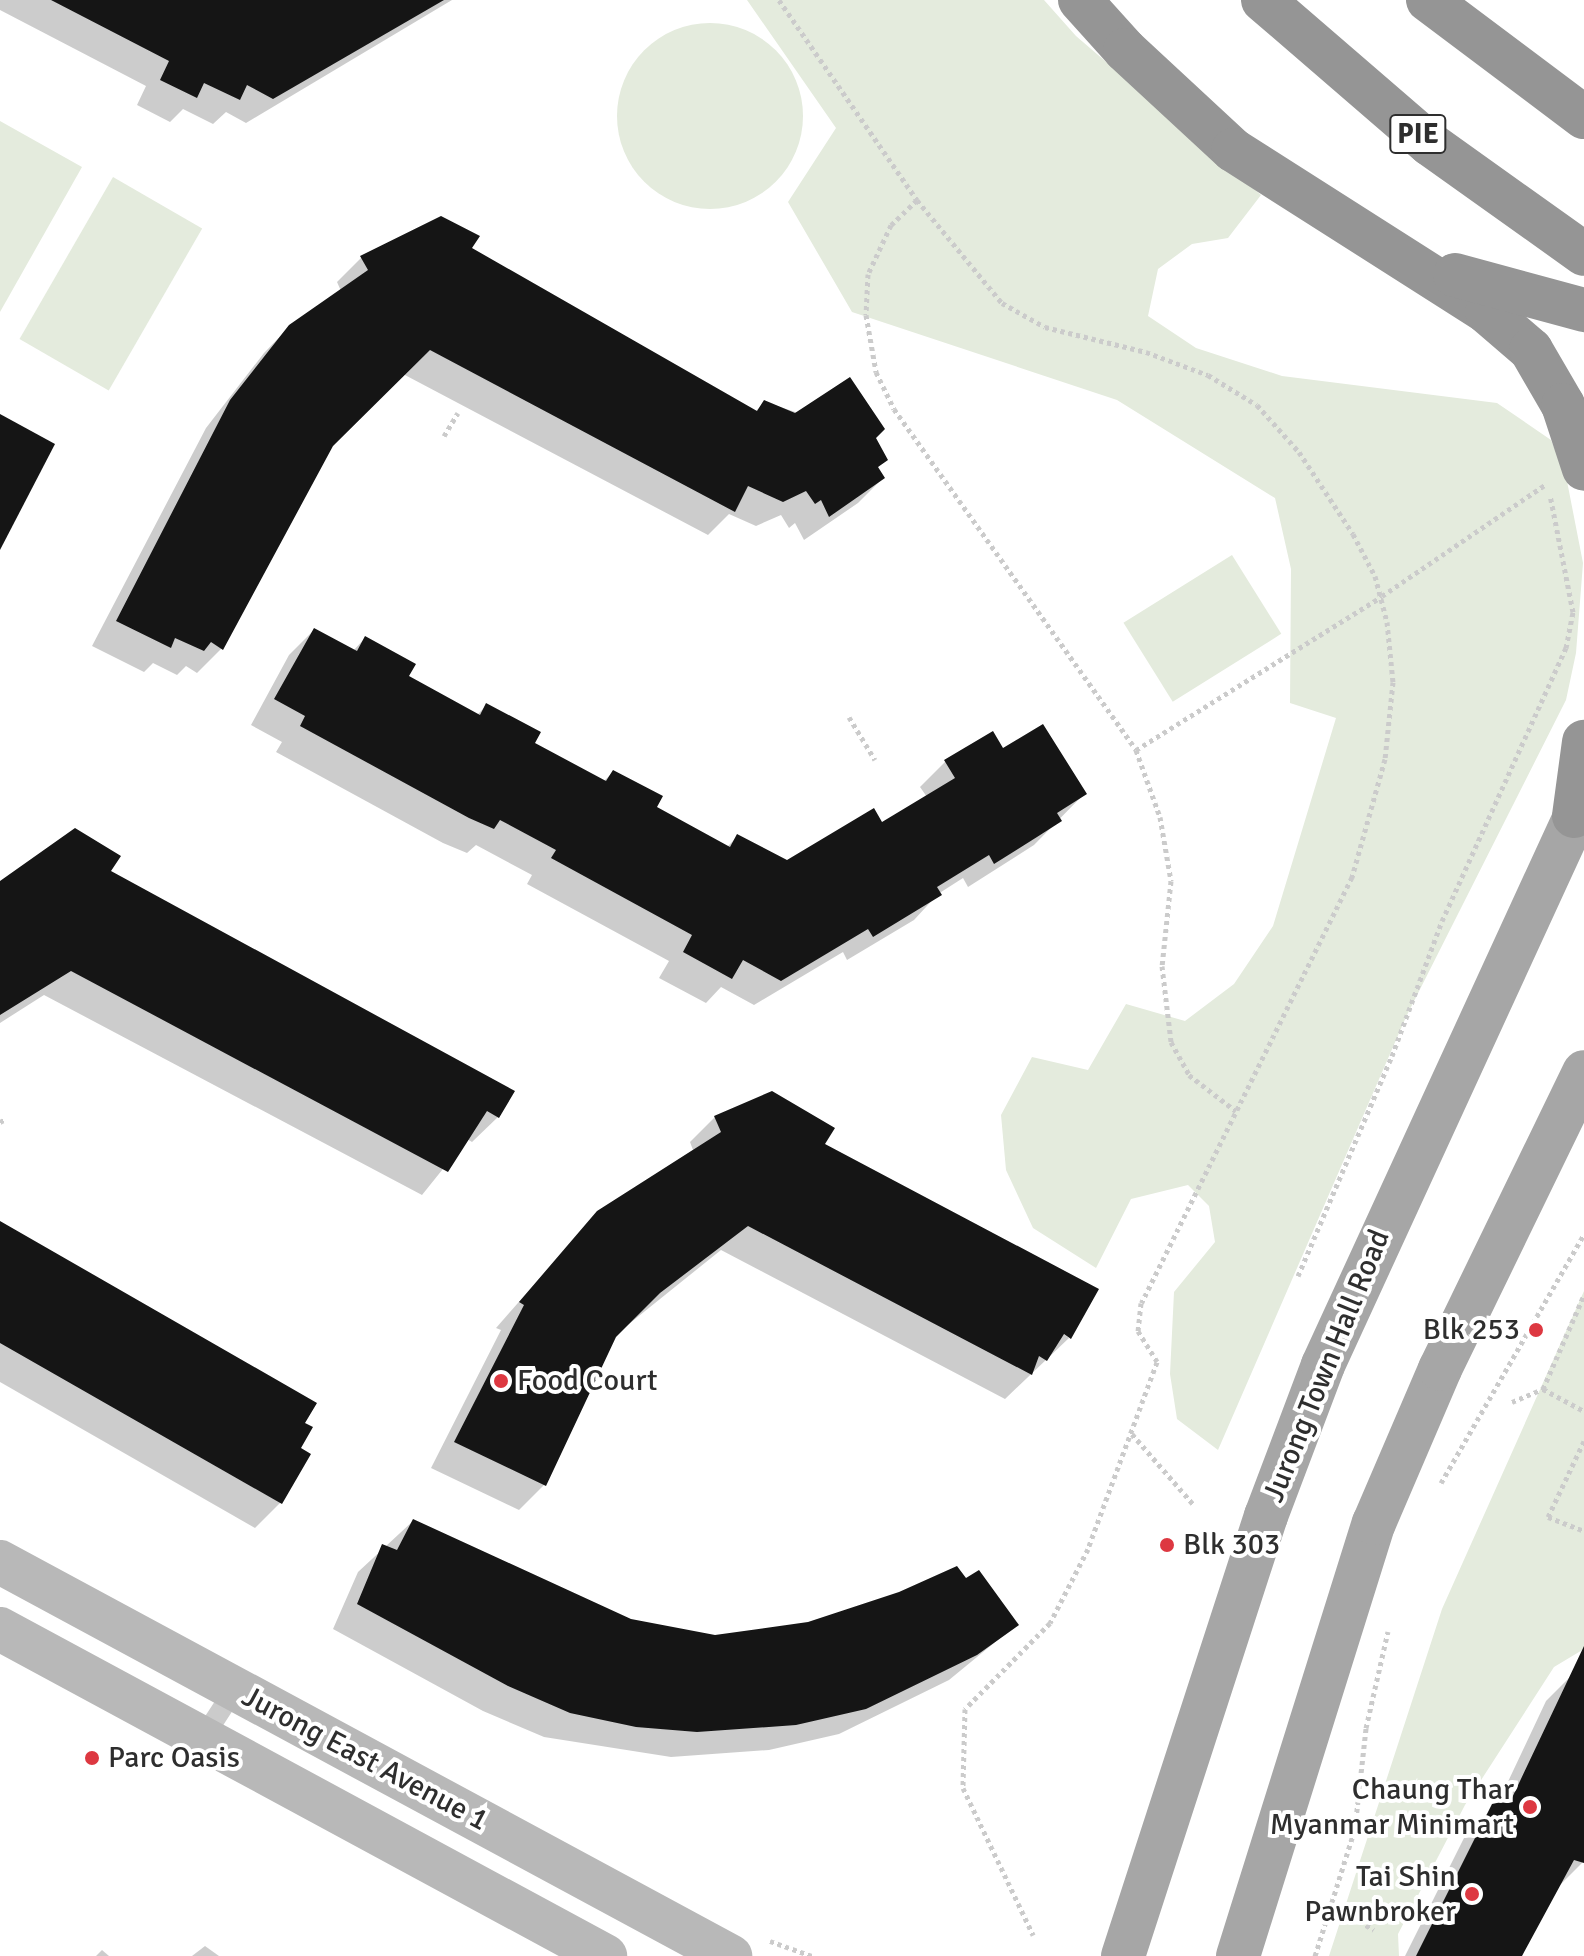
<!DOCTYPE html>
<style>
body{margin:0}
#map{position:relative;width:1584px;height:1956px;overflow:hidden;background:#fff;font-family:Signika,sans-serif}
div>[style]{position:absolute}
.green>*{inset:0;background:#e4ebdd;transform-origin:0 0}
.round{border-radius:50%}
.shadow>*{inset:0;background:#0003}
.building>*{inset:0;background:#151515}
.path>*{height:5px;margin-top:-2.5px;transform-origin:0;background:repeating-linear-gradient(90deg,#cbcbcb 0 4px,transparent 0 8px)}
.lane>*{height:20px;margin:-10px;padding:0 10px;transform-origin:10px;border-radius:10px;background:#cbcbcb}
.secondary>*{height:44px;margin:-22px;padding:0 22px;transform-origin:22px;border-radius:22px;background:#b8b8b8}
.primary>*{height:44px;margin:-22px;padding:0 22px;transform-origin:22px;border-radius:22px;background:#a6a6a6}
.highway>*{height:44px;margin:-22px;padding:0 22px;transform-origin:22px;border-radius:22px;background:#959595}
.dots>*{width:22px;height:22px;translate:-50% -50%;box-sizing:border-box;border:4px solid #fff;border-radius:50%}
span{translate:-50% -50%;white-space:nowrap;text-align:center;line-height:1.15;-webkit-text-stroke:8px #fff;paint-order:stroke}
.shield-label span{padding:2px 6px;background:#fff;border:2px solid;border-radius:6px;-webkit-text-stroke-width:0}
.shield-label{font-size:28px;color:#2e2e2e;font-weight:700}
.poi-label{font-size:30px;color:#2e2e2e}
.right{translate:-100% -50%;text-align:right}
.left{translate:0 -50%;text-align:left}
.street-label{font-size:30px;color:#2e2e2e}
</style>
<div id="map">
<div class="green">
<div style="clip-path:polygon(747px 0,1044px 0,1076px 36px,1261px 195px,1228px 238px,1192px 244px,1158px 269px,1148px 316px,1196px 348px,1282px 376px,1497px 403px,1551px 440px,1566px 476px,1583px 563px,1576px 653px,1566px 700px,1406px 1017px,1218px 1450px,1177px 1419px,1170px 1374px,1174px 1292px,1215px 1242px,1209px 1206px,1188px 1185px,1131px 1199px,1096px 1268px,1033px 1228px,1006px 1170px,1001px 1115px,1032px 1057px,1088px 1070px,1126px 1004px,1185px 1021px,1234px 984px,1273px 926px,1336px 718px,1290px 703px,1291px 569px,1275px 498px,1117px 400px,852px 312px,788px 202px,836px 128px)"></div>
<div class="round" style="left:617px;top:23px;width:186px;height:186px"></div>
<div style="clip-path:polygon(0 121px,82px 167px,0 312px)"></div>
<div style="left:113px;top:177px;width:103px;height:187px;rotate:30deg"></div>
<div style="left:1232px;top:555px;width:93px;height:128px;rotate:58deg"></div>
<div style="clip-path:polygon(1584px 1291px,1584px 1649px,1554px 1667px,1465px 1805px,1398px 1934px,1399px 1956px,1329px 1956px,1442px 1609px)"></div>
</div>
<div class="shadow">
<div style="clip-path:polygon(0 0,452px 0,246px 123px,226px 112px,213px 124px,183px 109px,170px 122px,137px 105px,146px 86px,0 10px)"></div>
<div style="clip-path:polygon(470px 249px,755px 412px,765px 402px,874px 438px,885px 460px,877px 468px,883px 478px,858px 503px,804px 540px,795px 523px,789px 528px,781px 515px,756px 526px,729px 514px,708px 535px,403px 374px,331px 445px,222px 648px,197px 673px,186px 666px,177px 675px,153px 663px,144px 672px,92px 646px,206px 428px,264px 353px,290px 326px,341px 291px,337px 282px,362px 257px)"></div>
<div style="clip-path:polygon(314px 630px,353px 651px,365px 638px,406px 677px,477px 715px,487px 705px,533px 744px,603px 782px,613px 772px,654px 808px,727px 847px,738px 836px,787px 863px,881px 825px,927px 797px,920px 787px,945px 762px,1002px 751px,1084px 794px,1034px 845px,968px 887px,963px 878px,938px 894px,914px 920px,847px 960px,843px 952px,754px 1005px,721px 987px,706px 1003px,659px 978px,669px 961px,527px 884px,532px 875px,476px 845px,467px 853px,443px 843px,276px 752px,282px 742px,251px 725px,289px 655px)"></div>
<div style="clip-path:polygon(108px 872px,498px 1117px,472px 1142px,467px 1139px,422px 1195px,44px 995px,0 1023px,0 883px)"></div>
<div style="clip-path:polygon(715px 1117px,822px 1145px,1069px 1338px,1005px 1399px,721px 1250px,614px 1336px,544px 1485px,519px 1510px,431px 1468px,501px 1330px,496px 1328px,598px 1212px,693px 1150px,690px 1142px)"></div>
<div style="clip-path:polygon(0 1223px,303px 1423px,280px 1503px,255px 1528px,0 1382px)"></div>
<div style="clip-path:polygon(413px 1521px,630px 1621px,715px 1637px,809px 1624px,965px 1580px,1016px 1625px,949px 1680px,839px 1734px,769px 1750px,671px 1757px,544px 1737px,483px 1711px,333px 1629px,358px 1572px)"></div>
<div style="clip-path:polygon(1584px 1673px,1583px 1862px,1558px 1887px,1518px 1956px,1405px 1956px,1467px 1832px,1497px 1805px,1546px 1701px,1572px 1675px)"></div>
<div style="clip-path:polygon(205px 1946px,219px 1956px,192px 1956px)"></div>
<div style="clip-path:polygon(102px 1950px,109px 1956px,96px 1956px)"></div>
</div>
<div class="building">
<div style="clip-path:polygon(51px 0,444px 0,273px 99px,247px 85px,240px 100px,204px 83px,197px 98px,160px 80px,169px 61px)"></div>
<div style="clip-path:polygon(441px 216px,480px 236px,472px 248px,757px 411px,764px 400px,795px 413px,850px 377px,885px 429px,876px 438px,888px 460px,878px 467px,885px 478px,829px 517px,821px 500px,815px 504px,806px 491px,783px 502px,748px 486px,735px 512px,430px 350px,333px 446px,223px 650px,211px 642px,204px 651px,175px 638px,171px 648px,116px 621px,230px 400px,289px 325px,368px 270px,360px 256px)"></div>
<div style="clip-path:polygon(0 414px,55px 444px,0 550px)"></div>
<div style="clip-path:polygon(314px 628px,357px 651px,365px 636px,416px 664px,409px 676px,480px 715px,486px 703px,541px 732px,535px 743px,606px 781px,613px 770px,663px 796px,657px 807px,730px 847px,737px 834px,787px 860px,874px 808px,882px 822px,955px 778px,944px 760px,993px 731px,1003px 748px,1043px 724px,1087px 794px,1057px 813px,1062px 821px,1037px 837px,994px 864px,989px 855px,937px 887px,942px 895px,873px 937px,868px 929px,781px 981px,743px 960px,732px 979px,683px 952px,692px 935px,551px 858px,556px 850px,500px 820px,494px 829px,469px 818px,300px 726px,305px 716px,274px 699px)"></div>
<div style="clip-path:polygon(75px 828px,121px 856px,111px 871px,515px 1091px,499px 1118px,487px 1111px,448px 1172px,71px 971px,0 1015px,0 881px)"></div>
<div style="clip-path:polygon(772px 1091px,835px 1128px,825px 1144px,1099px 1289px,1071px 1339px,1064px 1334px,1047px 1361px,1039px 1356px,1032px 1375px,748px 1226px,660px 1293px,616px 1337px,546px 1486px,454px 1442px,524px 1305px,519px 1302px,597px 1211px,721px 1132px,714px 1116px)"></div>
<div style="clip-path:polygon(0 1221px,317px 1403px,305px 1423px,313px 1427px,301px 1448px,311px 1454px,282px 1504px,0 1343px)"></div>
<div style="clip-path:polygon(413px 1519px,631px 1619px,715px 1635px,808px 1622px,899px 1592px,957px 1566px,966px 1578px,979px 1570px,1019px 1625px,977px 1655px,866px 1709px,796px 1725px,697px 1732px,636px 1727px,570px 1713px,508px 1686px,357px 1604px,382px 1544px,397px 1550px)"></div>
<div style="clip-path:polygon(1584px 1646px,1584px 1863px,1574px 1860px,1522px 1956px,1416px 1956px,1492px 1804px,1511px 1800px)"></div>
</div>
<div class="path">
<div style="left:779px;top:0;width:243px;rotate:55.4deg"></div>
<div style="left:917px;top:200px;width:134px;rotate:50.5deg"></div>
<div style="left:1002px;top:303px;width:49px;rotate:29.2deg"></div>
<div style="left:1045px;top:327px;width:104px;rotate:13.9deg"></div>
<div style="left:1146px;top:352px;width:66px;rotate:20.4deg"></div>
<div style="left:1208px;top:375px;width:57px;rotate:31.5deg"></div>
<div style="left:1257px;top:405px;width:63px;rotate:48.2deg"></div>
<div style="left:1299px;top:452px;width:98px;rotate:56.6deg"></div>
<div style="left:1353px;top:534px;width:47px;rotate:62.4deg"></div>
<div style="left:1375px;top:576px;width:48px;rotate:75.4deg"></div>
<div style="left:1387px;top:622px;width:60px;rotate:84.3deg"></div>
<div style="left:1393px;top:682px;width:77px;rotate:95.9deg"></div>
<div style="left:1385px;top:759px;width:123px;rotate:105.6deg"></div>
<div style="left:1352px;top:877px;width:475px;rotate:116.3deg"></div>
<div style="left:1141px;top:1303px;width:28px;rotate:96deg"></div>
<div style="left:1138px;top:1331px;width:36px;rotate:58deg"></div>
<div style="left:1157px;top:1362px;width:199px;rotate:110.3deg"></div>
<div style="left:1088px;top:1549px;width:83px;rotate:117.2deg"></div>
<div style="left:1050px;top:1623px;width:121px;rotate:134.7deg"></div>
<div style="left:965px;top:1709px;width:79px;rotate:91.5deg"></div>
<div style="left:963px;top:1788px;width:163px;rotate:64.5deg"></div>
<div style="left:917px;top:200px;width:36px;rotate:136deg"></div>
<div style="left:891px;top:225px;width:54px;rotate:115.1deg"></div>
<div style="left:868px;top:274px;width:41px;rotate:92.8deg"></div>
<div style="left:866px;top:315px;width:58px;rotate:80deg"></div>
<div style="left:876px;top:372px;width:41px;rotate:64.1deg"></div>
<div style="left:894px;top:409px;width:418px;rotate:54.6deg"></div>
<div style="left:1136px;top:750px;width:71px;rotate:70.3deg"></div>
<div style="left:1160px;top:817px;width:65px;rotate:80.2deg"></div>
<div style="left:1171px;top:881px;width:85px;rotate:96deg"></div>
<div style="left:1162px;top:966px;width:77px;rotate:83.2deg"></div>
<div style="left:1171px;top:1042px;width:38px;rotate:61deg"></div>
<div style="left:1189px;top:1075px;width:59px;rotate:37.5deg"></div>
<div style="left:444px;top:436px;width:27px;rotate:-59deg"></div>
<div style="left:849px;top:717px;width:50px;rotate:58.8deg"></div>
<div style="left:1136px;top:750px;width:290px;rotate:-32deg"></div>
<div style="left:1382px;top:596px;width:197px;rotate:-34.3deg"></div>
<div style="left:0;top:1122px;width:7px;rotate:-27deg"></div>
<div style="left:1298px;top:1276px;width:239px;rotate:-66.9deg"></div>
<div style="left:1392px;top:1056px;width:144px;rotate:-69.7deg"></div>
<div style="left:1442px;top:921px;width:300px;rotate:-65.6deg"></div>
<div style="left:1566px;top:648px;width:37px;rotate:-79deg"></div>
<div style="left:1573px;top:612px;width:119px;rotate:-101.1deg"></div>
<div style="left:1543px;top:1389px;width:47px;rotate:28.2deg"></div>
<div style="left:1512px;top:1402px;width:34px;rotate:-23deg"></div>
<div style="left:1543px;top:1389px;width:103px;rotate:-66.4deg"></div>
<div style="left:1132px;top:1434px;width:93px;rotate:48.9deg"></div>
<div style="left:1584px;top:1441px;width:84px;rotate:115.3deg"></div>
<div style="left:1548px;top:1517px;width:39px;rotate:21deg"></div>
<div style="left:1441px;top:1483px;width:287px;rotate:-60.1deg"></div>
<div style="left:1332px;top:1904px;width:49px;rotate:31.8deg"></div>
<div style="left:770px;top:1941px;width:45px;rotate:19.7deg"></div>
<div style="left:1315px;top:1956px;width:134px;rotate:-72.6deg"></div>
<div style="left:1355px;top:1828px;width:101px;rotate:-83.7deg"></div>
<div style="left:1366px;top:1728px;width:99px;rotate:-77.2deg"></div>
</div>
<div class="lane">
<div style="left:203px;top:1738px;width:57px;rotate:-57.1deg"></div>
</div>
<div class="secondary">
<div style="left:0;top:1562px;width:830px;rotate:28.36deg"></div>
<div style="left:0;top:1629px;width:688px;rotate:28.39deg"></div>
</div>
<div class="primary">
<div style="left:1123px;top:1956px;width:463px;rotate:-72deg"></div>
<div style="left:1266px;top:1516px;width:161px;rotate:-69.3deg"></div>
<div style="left:1323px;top:1365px;width:625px;rotate:-65.32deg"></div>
<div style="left:1238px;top:1956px;width:454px;rotate:-72.6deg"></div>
<div style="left:1374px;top:1523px;width:168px;rotate:-66.8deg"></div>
<div style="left:1440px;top:1369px;width:330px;rotate:-64.1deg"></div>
</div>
<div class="highway">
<div style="left:1080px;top:0;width:67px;rotate:48deg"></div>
<div style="left:1125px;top:50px;width:147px;rotate:42.8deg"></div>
<div style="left:1233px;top:150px;width:301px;rotate:32.5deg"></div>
<div style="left:1487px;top:312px;width:58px;rotate:40.8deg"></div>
<div style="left:1531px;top:350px;width:64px;rotate:59.8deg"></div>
<div style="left:1563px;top:405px;width:67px;rotate:71.8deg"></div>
<div style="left:1263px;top:0;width:221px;rotate:40.8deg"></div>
<div style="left:1430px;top:144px;width:189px;rotate:35.5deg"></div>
<div style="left:1428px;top:0;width:195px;rotate:36.9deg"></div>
<div style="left:1455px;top:275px;width:134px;rotate:15.2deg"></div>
<div style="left:1574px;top:816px;width:75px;rotate:-82.3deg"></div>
</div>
<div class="dots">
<div style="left:1536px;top:1330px;background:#dd3841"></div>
<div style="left:501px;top:1381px;background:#dd3841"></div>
<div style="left:1167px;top:1545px;background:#dd3841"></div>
<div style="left:92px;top:1758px;background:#dd3841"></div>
<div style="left:1530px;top:1807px;background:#dd3841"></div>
<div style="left:1472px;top:1894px;background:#dd3841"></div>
</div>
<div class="shield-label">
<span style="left:1418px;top:134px">PIE</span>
</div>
<div class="poi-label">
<span class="right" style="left:1520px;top:1330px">Blk 253</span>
<span class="left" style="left:517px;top:1381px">Food Court</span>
<span class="left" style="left:1183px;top:1545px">Blk 303</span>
<span class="left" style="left:108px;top:1758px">Parc Oasis</span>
<span class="right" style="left:1514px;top:1807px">Chaung Thar<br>Myanmar Minimart</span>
<span class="right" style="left:1456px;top:1894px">Tai Shin<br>Pawnbroker</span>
</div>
<div class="street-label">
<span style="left:1327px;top:1366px;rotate:-68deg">Jurong Town Hall Road</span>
<span style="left:365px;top:1759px;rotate:28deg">Jurong East Avenue 1</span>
</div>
</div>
